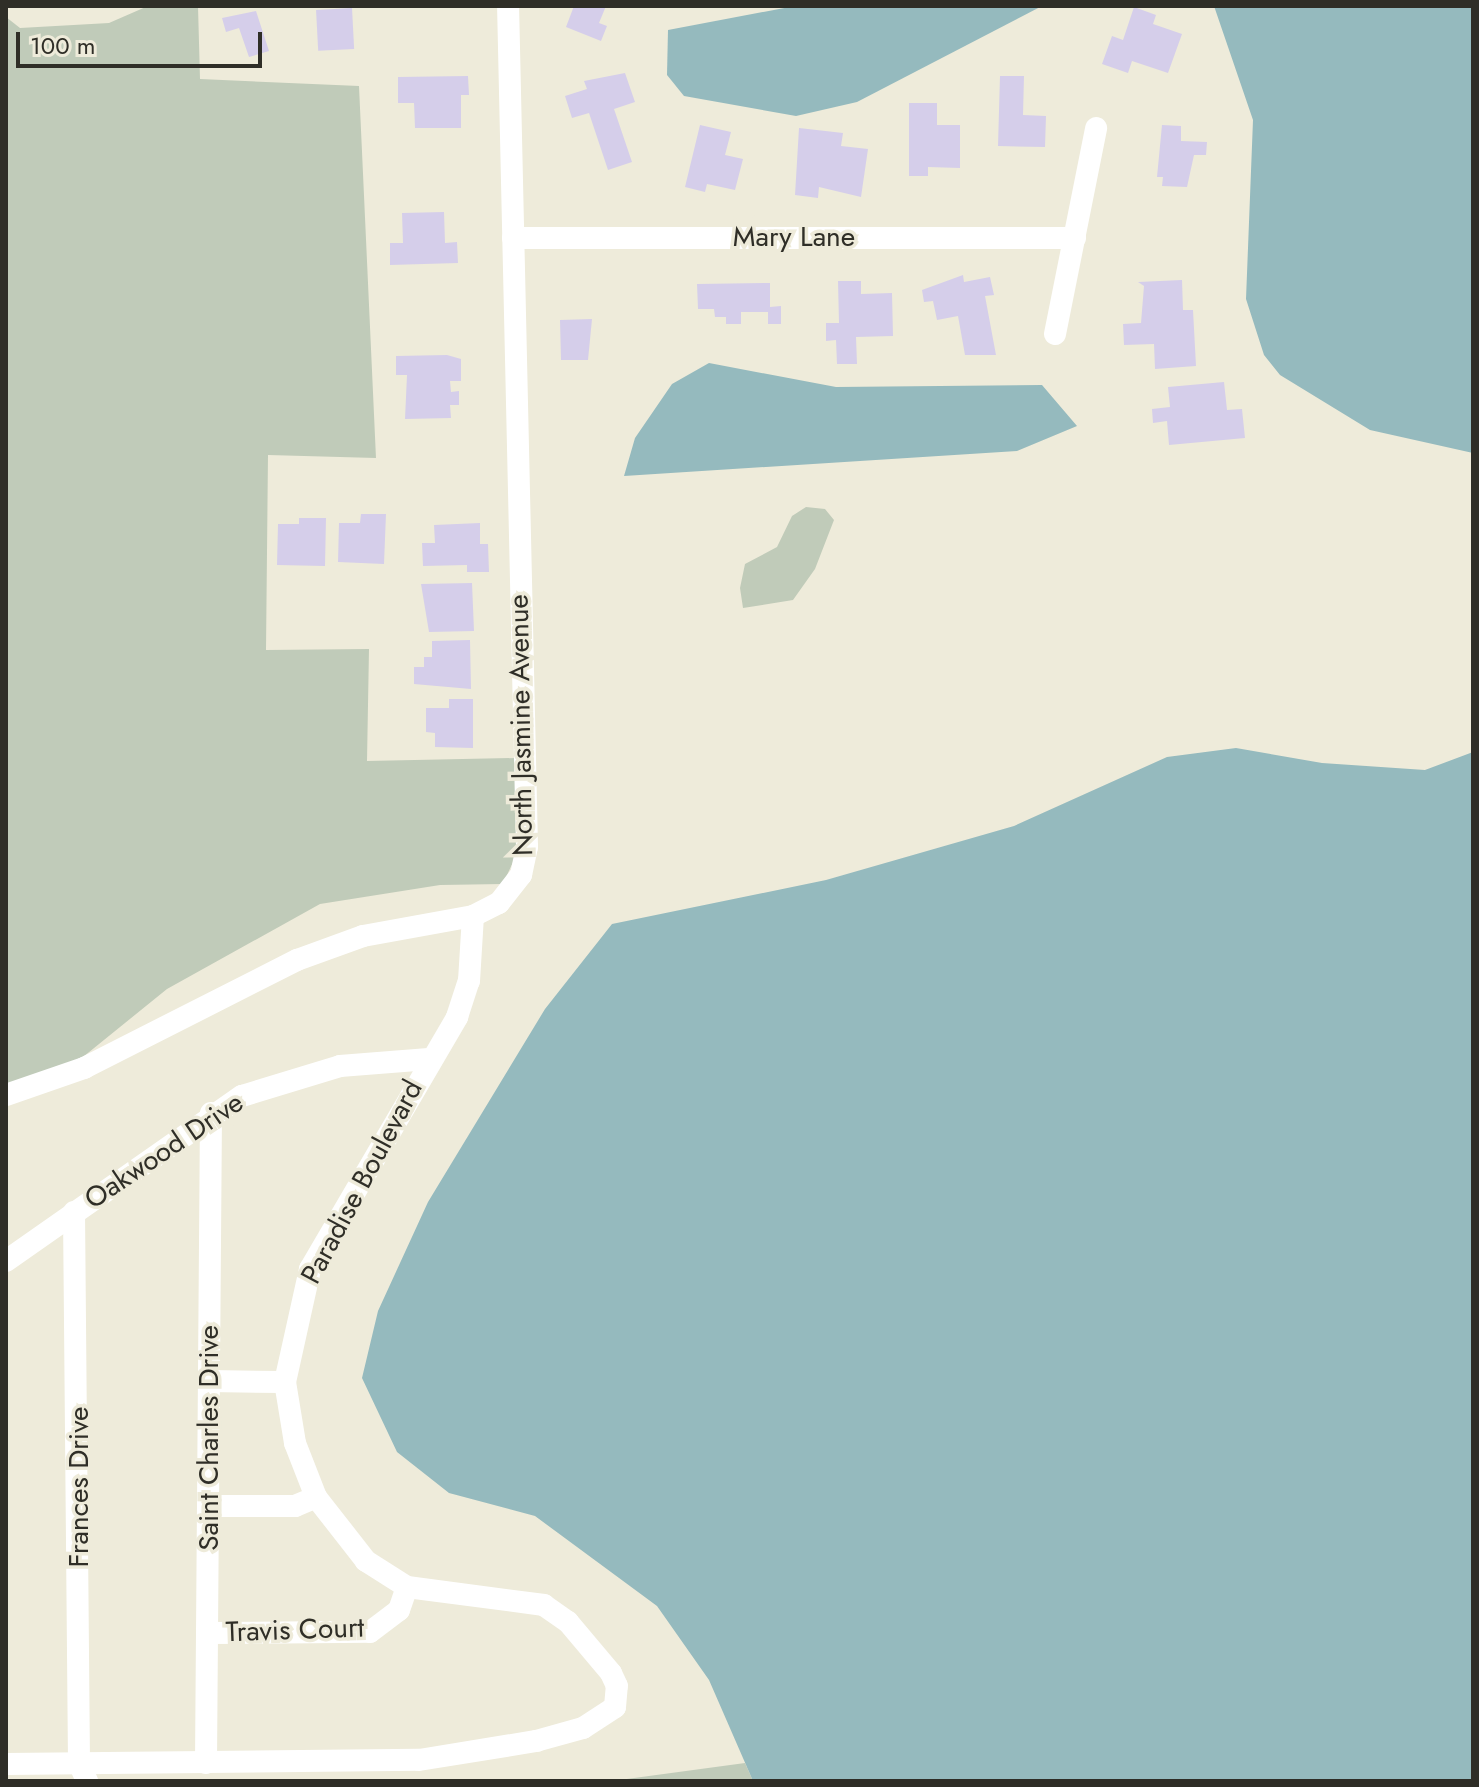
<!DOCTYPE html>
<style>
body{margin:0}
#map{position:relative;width:1479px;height:1787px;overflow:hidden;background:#eeebda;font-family:Jost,sans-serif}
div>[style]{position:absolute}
.green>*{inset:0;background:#c0cbb9}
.water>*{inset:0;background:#95babe}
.building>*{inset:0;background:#d5ceea;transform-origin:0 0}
.minor>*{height:22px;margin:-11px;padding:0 11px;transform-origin:11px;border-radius:11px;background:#fff}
span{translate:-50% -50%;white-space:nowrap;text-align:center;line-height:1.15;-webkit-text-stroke:7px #eeebda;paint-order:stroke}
.street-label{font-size:28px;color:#2f2e27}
.frame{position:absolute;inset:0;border:8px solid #2f2e27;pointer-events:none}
.scale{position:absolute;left:16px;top:32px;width:246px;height:36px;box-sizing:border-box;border:4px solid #2f2e27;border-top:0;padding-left:10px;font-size:24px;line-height:28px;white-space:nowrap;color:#2f2e27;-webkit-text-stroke:6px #eeebda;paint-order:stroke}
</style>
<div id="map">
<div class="green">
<div style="clip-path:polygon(148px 6px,198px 6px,200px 79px,359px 86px,376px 458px,268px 455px,266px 650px,369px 649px,367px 761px,516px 758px,518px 851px,503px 884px,440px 885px,320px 904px,167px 989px,78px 1061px,6px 1085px,6px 17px,20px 28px,109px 23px)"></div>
<div style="clip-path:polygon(806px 507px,825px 509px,834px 520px,815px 569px,793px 600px,743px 608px,740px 588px,745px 564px,777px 547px,792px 516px)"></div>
<div style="clip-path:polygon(745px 1763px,753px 1781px,612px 1781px)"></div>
</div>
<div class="water">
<div style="clip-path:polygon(795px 6px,1042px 6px,857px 102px,796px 116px,684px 96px,667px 75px,668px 30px)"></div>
<div style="clip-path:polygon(1214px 6px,1473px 6px,1473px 453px,1370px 430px,1280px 375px,1264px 355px,1246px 299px,1253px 120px)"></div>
<div style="clip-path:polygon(709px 363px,836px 387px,1042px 385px,1077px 426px,1017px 451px,624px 476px,635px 438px,672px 384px)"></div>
<div style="clip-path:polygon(1236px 748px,1322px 763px,1425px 770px,1473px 752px,1473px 1781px,753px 1781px,709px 1680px,657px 1606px,535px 1516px,449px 1493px,397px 1452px,362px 1378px,378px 1311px,428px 1202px,545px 1009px,612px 924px,826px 880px,1014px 826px,1167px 757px)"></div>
</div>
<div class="building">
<div style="clip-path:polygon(574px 6px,606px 6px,599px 23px,607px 26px,601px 41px,566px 27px)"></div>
<div style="clip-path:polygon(1134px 7px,1156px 15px,1153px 24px,1182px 34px,1168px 73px,1132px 61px,1128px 73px,1102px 64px,1112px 36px,1123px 40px)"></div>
<div style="left:352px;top:8px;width:41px;height:36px;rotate:87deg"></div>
<div style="clip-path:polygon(256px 11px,269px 51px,249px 57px,239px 28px,226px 32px,222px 18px)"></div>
<div style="clip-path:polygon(625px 73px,635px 102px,614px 109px,632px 162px,608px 170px,589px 113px,572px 118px,565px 96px,587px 89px,584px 81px)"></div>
<div style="clip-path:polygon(468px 76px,469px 95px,461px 95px,461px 128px,415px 128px,414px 103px,398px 103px,398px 77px)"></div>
<div style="clip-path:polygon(1000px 76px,1024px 76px,1023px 115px,1046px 116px,1045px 147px,998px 146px)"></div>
<div style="clip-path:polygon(909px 103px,937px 103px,937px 125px,960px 125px,960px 168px,928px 167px,928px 176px,909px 176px)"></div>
<div style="clip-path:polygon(700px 125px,731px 132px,725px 155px,743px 159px,735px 190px,707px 184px,705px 192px,685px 187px)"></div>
<div style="clip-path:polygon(1162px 125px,1181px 126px,1181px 141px,1207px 142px,1206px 155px,1194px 155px,1187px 187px,1162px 186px,1163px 177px,1157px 177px)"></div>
<div style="clip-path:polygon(799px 128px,843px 133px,841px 146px,868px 149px,861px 197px,819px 187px,818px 198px,795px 195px)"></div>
<div style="clip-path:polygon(444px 212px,445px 243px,457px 242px,458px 263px,390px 265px,390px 243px,403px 243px,402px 213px)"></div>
<div style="clip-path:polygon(963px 275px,964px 282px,990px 277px,994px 295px,985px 296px,996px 355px,965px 355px,958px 316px,937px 320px,933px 301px,924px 302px,922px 290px)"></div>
<div style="clip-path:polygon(1182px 280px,1183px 310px,1193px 310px,1196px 366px,1155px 369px,1154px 344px,1124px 345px,1123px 324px,1141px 323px,1144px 286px,1138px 282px)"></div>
<div style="clip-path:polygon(838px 281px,861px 281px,861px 294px,892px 293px,893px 336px,856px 337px,857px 364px,837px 364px,836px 340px,826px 341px,826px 323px,839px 323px)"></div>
<div style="clip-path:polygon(770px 283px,770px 307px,781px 306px,781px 324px,768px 324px,768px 312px,741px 312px,741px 324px,726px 324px,726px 317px,715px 317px,714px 309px,698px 309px,697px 284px)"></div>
<div style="clip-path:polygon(592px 319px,588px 360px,561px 360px,560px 320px)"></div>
<div style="clip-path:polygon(447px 355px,461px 359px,461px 381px,450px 381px,451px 392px,459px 391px,459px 405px,450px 405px,451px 418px,405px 419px,407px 375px,396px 375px,396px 356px)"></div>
<div style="clip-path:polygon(1224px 382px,1227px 410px,1242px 409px,1245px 438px,1169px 445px,1167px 421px,1153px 423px,1152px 409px,1170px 407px,1168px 387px)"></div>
<div style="clip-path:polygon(361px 514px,386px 514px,384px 564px,338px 562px,339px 523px,360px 523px)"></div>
<div style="clip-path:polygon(299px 518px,326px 518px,325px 566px,277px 565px,278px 524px,299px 524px)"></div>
<div style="clip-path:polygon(480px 523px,480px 544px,488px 544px,489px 572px,467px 572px,467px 565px,423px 566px,422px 543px,435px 543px,434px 525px)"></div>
<div style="clip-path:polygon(472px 583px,474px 631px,429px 632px,421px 584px)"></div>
<div style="clip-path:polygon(470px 640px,471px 689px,414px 684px,414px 667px,424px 667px,424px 657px,432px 657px,432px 641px)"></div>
<div style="clip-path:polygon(449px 699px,473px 699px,473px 748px,435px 747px,435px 733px,426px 732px,426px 708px,449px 708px)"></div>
</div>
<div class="minor">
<div style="left:513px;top:238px;width:562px"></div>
<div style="left:1055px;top:334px;width:210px;rotate:-78.7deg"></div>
<div style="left:6px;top:1095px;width:83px;rotate:-19.1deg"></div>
<div style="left:84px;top:1068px;width:239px;rotate:-26.9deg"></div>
<div style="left:297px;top:960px;width:70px;rotate:-20deg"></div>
<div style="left:363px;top:936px;width:112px;rotate:-10.3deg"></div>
<div style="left:473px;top:916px;width:29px;rotate:-27deg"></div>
<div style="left:499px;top:903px;width:36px;rotate:-52deg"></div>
<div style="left:521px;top:875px;width:29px;rotate:-78deg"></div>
<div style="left:527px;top:847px;width:841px;rotate:-91.29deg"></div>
<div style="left:74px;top:1212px;width:551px;rotate:89.48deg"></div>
<div style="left:79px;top:1763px;width:20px;rotate:66deg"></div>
<div style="left:6px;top:1261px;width:288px;rotate:-35deg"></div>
<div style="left:242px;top:1096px;width:102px;rotate:-17deg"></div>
<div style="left:340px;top:1066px;width:89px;rotate:-4.5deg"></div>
<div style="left:209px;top:1381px;width:76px;rotate:0.8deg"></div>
<div style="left:208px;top:1506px;width:87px"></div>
<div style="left:295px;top:1506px;width:23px;rotate:-23deg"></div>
<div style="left:207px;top:1633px;width:163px;rotate:-0.4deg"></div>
<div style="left:370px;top:1632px;width:36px;rotate:-37deg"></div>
<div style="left:399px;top:1610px;width:24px;rotate:-71deg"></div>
<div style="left:206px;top:1763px;width:650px;rotate:-89.56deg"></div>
<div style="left:6px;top:1764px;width:413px;rotate:-0.6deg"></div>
<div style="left:419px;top:1760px;width:119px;rotate:-9.2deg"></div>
<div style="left:536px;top:1741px;width:49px;rotate:-15.5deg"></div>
<div style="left:583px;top:1728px;width:38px;rotate:-33deg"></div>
<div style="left:615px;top:1707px;width:21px;rotate:-85deg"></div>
<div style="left:617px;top:1686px;width:14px;rotate:-115deg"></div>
<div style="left:611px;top:1673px;width:67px;rotate:-130.1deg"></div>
<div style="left:568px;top:1622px;width:29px;rotate:-145deg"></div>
<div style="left:544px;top:1605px;width:138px;rotate:-172.5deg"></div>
<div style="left:407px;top:1587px;width:49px;rotate:-147.6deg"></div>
<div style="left:366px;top:1561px;width:81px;rotate:-128deg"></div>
<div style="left:316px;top:1497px;width:58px;rotate:-111.3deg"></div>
<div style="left:295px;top:1443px;width:62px;rotate:-99.3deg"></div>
<div style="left:285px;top:1382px;width:116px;rotate:-77.5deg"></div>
<div style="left:310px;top:1269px;width:292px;rotate:-59.7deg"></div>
<div style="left:457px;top:1017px;width:38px;rotate:-72deg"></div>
<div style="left:469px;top:981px;width:65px;rotate:-86.5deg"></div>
</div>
<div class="street-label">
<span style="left:794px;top:237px">Mary Lane</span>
<span style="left:521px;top:725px;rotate:-91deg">North Jasmine Avenue</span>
<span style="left:164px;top:1151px;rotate:-34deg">Oakwood Drive</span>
<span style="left:362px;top:1182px;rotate:-62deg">Paradise Boulevard</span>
<span style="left:209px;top:1438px;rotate:-90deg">Saint Charles Drive</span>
<span style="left:79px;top:1487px;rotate:-90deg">Frances Drive</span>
<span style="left:295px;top:1630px;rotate:-2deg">Travis Court</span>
</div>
<div class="frame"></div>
<div class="scale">100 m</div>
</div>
